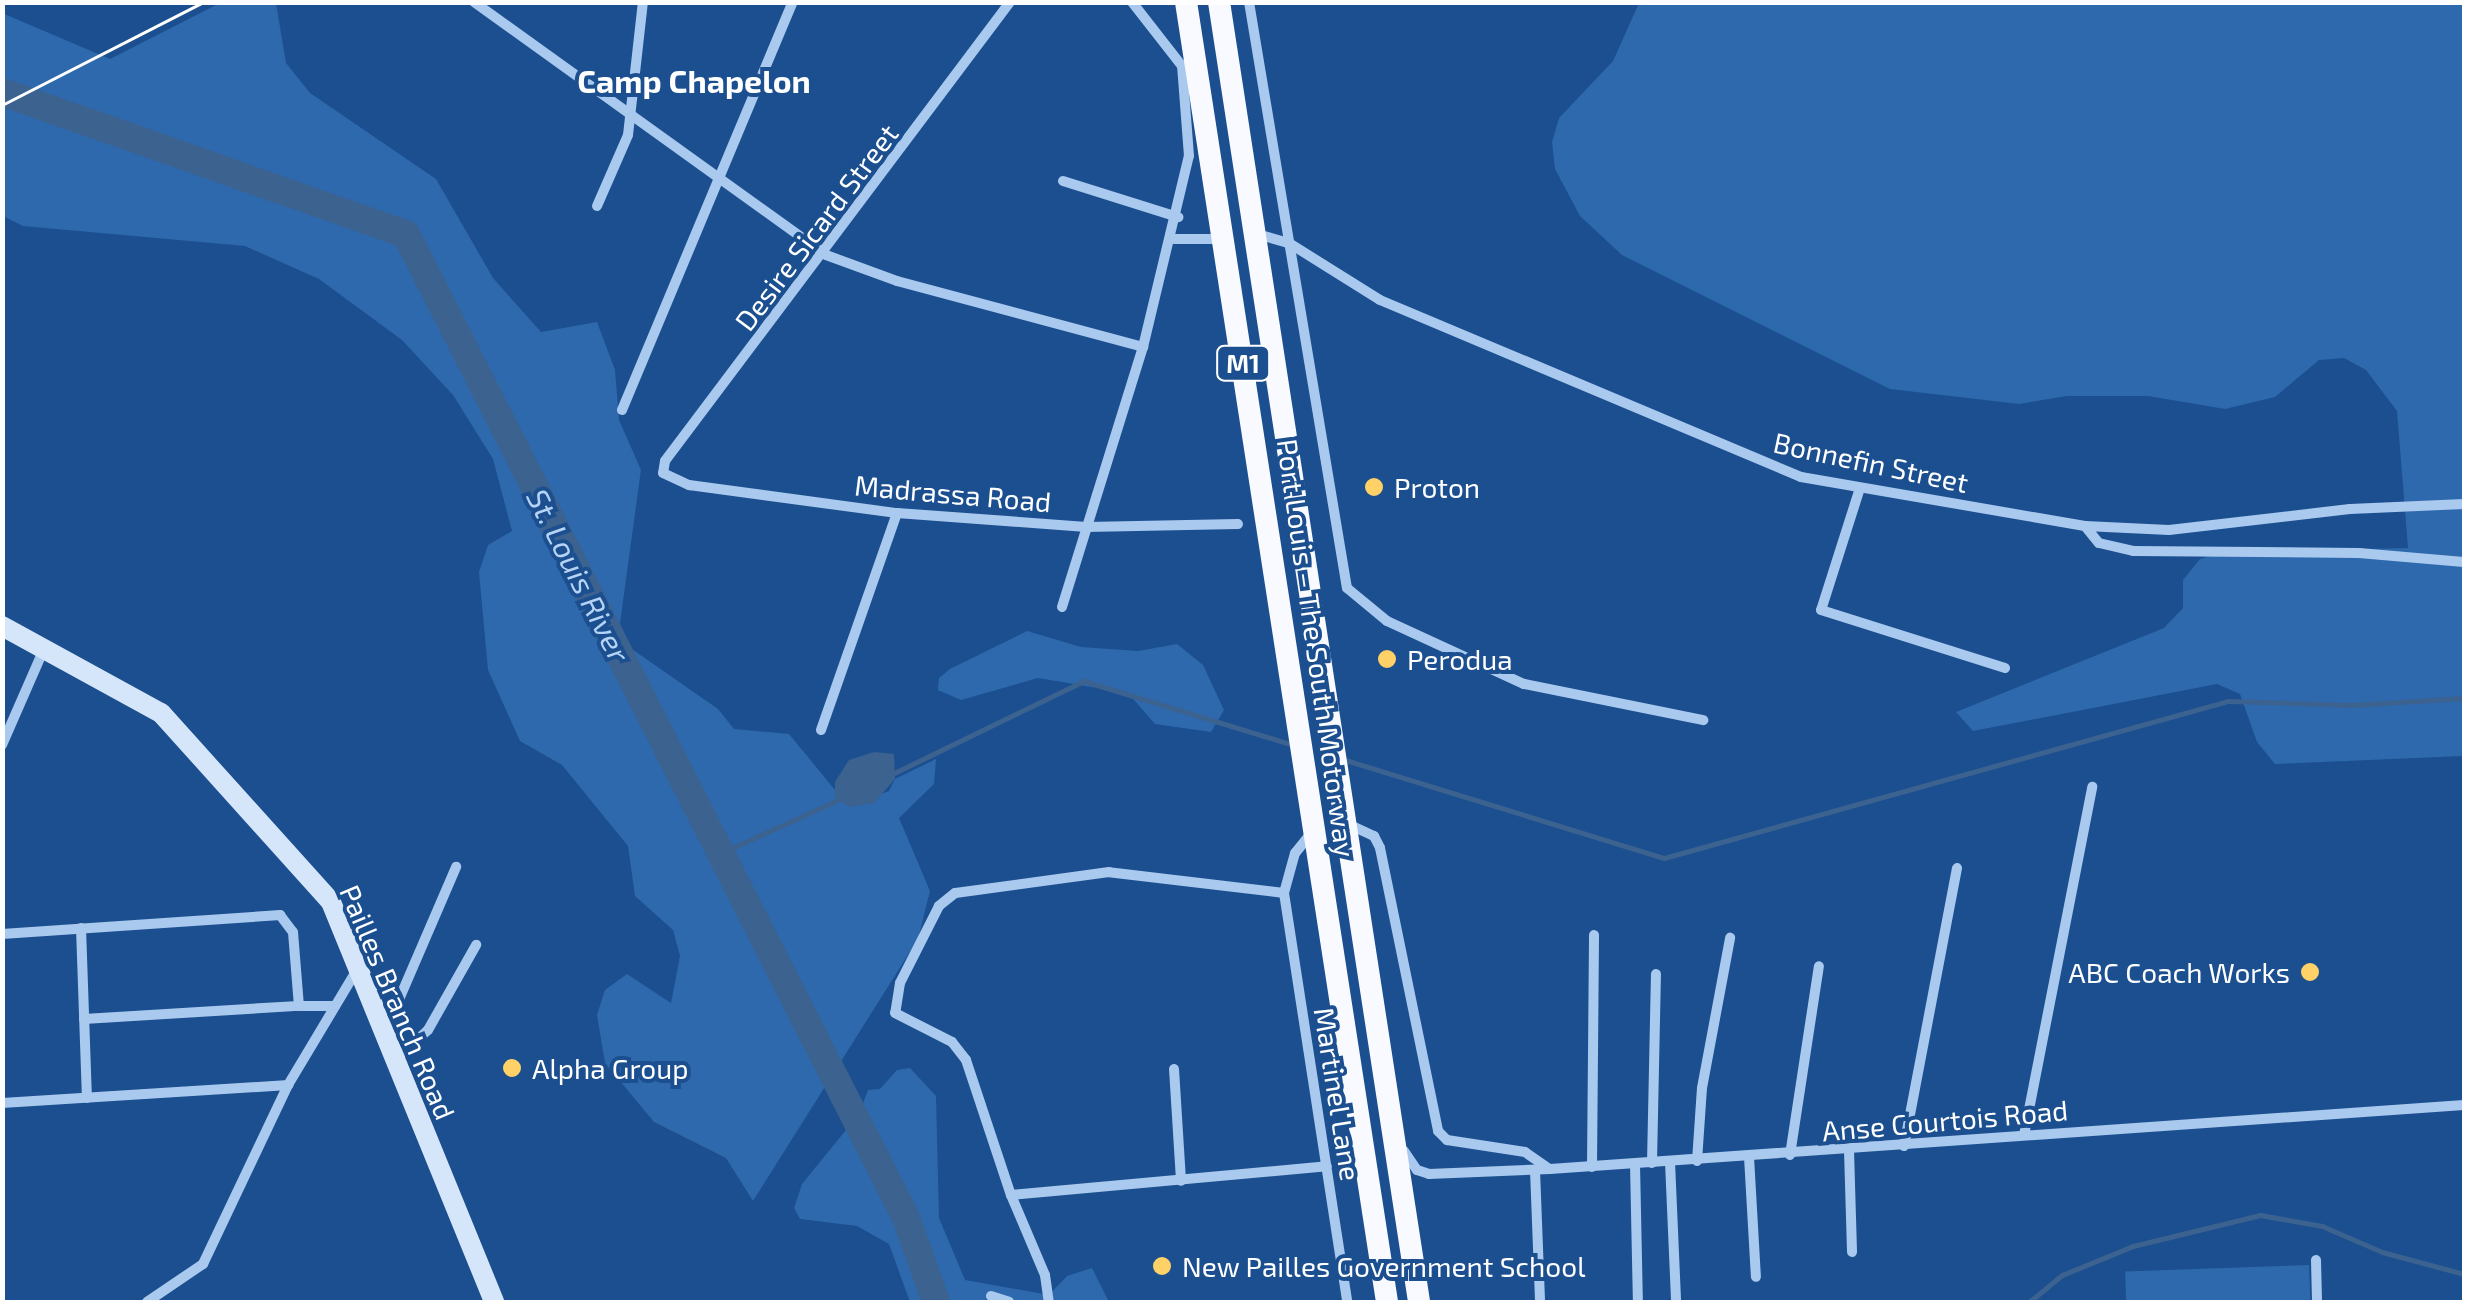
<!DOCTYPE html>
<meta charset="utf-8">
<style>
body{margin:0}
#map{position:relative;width:2467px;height:1305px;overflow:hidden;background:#1b4f8f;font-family:"Exo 2",sans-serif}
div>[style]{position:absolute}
.green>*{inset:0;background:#2e69ad;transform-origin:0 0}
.water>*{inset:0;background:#3c6290}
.stream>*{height:5px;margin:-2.5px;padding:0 2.5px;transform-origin:2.5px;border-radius:2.5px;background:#3c6290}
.river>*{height:28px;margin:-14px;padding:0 14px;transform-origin:14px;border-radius:14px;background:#3c6290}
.minor>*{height:10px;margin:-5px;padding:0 5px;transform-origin:5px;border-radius:5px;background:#a9c9ee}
.secondary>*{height:20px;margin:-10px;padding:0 10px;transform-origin:10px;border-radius:10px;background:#d6e6fa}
.trunk>*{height:22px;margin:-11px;padding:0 11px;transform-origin:11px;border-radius:11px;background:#f8faff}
.tram>*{height:2.5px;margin:-1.25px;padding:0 1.25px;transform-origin:1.25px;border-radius:1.25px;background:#fff}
.dots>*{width:28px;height:28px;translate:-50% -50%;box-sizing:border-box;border:5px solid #1b4f8f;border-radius:50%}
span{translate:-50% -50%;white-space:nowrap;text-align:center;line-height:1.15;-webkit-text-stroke:8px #1b4f8f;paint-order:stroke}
.shield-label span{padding:2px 8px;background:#1b4f8f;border:2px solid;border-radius:8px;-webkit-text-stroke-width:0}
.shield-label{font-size:25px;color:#fff;font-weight:700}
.street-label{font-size:28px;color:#fff}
.poi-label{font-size:28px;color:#fff}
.left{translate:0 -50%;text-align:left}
.right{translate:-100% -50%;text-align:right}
.water-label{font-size:30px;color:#b5d3f5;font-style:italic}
.quarter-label{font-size:32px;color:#fff;font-weight:700}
.frame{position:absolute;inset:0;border:5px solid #fff;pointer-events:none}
</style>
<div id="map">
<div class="green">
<div style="clip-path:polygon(220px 3px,276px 3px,286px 63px,310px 93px,436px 179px,493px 278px,541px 332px,597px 322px,615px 370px,619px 420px,641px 470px,620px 623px,629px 647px,718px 709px,734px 729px,789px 734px,849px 807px,889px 791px,895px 779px,936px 759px,934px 784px,899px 818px,930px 891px,918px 939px,753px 1201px,726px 1158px,654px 1122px,605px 1063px,597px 1015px,605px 990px,627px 974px,671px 1003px,680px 956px,673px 930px,635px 896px,628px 846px,562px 765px,520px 741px,488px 670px,479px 572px,488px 545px,512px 531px,493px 459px,453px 395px,402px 340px,319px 279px,245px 246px,23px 226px,3px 216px,2px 13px,110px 59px)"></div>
<div style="clip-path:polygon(1639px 3px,2464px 3px,2464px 756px,2275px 764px,2257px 742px,2240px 694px,2217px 684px,1973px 731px,1956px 712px,2164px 628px,2183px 608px,2183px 580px,2200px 559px,2225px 552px,2408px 548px,2397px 411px,2366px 370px,2344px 358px,2319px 360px,2275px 397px,2225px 409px,2148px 396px,2067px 396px,2019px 404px,1890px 389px,1622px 255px,1580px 216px,1555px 169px,1552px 142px,1559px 118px,1613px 61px)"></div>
<div style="clip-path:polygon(1027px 631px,1081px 647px,1138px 651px,1177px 644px,1203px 665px,1224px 710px,1211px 732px,1155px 724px,1128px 693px,1038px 678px,961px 700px,938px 690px,939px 678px,950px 669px)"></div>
<div style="clip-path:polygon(910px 1068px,936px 1096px,939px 1218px,965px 1280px,1049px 1295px,1067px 1276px,1092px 1268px,1109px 1302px,910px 1302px,889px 1244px,857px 1226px,800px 1219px,794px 1208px,802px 1184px,859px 1114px,868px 1090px,880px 1089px,897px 1070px)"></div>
<div style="left:2309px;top:1265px;width:37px;height:184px;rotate:88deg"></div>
</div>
<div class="water">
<div style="clip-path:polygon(874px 752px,894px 754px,895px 779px,874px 803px,849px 807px,835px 796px,835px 782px,849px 760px)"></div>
</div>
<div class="stream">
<div style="left:1342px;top:759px;width:337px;rotate:17.1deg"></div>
<div style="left:1664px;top:858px;width:585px;rotate:-15.56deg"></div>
<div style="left:2228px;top:701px;width:125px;rotate:1.8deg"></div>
<div style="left:2353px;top:705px;width:111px;rotate:-3.6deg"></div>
<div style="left:890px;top:775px;width:216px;rotate:-25.9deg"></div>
<div style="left:1084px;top:681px;width:219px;rotate:17deg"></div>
<div style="left:719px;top:854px;width:137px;rotate:-24.5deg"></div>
<div style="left:2029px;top:1302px;width:43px;rotate:-39.3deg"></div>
<div style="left:2062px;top:1275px;width:77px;rotate:-22.2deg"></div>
<div style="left:2133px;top:1246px;width:131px;rotate:-13.7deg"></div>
<div style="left:2260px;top:1215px;width:63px;rotate:10.1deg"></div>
<div style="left:2322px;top:1226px;width:65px;rotate:23.4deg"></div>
<div style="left:2382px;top:1252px;width:85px;rotate:15deg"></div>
</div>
<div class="river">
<div style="left:2px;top:92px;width:428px;rotate:19.4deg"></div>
<div style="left:406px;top:234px;width:1104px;rotate:63.06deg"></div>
<div style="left:906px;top:1218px;width:89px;rotate:70.3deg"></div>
</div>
<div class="minor">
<div style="left:474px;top:2px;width:433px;rotate:35.7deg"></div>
<div style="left:826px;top:255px;width:76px;rotate:20.1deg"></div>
<div style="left:897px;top:281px;width:255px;rotate:15deg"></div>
<div style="left:1010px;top:2px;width:574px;rotate:126.93deg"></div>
<div style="left:665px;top:461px;width:12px;rotate:99deg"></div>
<div style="left:663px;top:473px;width:29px;rotate:25deg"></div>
<div style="left:689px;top:485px;width:210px;rotate:7.7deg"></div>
<div style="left:897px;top:513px;width:190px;rotate:4.2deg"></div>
<div style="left:1086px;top:527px;width:152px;rotate:-1.1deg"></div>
<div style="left:1249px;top:2px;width:594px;rotate:80.51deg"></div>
<div style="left:1347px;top:588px;width:52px;rotate:39.5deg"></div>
<div style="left:1387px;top:621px;width:151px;rotate:24.7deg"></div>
<div style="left:1524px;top:684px;width:183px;rotate:11.4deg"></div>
<div style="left:1063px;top:181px;width:121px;rotate:17.4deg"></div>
<div style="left:597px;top:206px;width:77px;rotate:-66.4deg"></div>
<div style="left:628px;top:135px;width:134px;rotate:-83.6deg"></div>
<div style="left:1257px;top:234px;width:33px;rotate:16deg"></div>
<div style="left:1289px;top:243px;width:107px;rotate:32.1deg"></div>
<div style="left:1380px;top:300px;width:457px;rotate:22.8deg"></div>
<div style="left:1801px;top:477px;width:288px;rotate:9.8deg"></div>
<div style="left:2085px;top:526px;width:84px;rotate:2.7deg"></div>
<div style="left:2169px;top:530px;width:182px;rotate:-6.6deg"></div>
<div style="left:2350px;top:509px;width:114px;rotate:-2.5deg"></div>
<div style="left:1174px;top:239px;width:48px"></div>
<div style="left:622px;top:410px;width:442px;rotate:-67.3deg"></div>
<div style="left:1860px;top:488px;width:128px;rotate:107.7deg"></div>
<div style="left:1821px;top:610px;width:193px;rotate:17.5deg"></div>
<div style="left:2085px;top:526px;width:22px;rotate:51deg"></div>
<div style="left:2099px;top:543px;width:35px;rotate:13deg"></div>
<div style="left:2133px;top:551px;width:226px;rotate:0.5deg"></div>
<div style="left:2359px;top:553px;width:105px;rotate:4.9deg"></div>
<div style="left:1062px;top:607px;width:272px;rotate:-72.7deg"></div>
<div style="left:1143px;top:347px;width:196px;rotate:-76.5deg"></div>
<div style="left:1189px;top:156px;width:90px;rotate:-94.4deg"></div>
<div style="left:1182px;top:66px;width:81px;rotate:-128deg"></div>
<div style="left:821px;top:730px;width:230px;rotate:-70.7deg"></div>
<div style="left:2px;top:745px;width:105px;rotate:-66.4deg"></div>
<div style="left:1348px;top:824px;width:29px;rotate:25deg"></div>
<div style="left:1374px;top:836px;width:13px;rotate:63deg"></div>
<div style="left:1380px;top:848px;width:289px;rotate:78.4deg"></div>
<div style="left:1438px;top:1131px;width:13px;rotate:45deg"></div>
<div style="left:1447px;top:1140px;width:79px;rotate:8.7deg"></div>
<div style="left:1525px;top:1152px;width:29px;rotate:35deg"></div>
<div style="left:1313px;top:831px;width:28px;rotate:129deg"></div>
<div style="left:1295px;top:853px;width:41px;rotate:105.4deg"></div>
<div style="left:1284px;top:893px;width:414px;rotate:81.2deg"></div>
<div style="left:1284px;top:893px;width:176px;rotate:-173.2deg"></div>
<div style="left:1109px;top:872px;width:155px;rotate:172.2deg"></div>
<div style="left:955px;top:893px;width:21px;rotate:141deg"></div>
<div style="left:939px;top:906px;width:86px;rotate:116.9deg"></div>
<div style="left:900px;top:983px;width:30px;rotate:99deg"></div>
<div style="left:895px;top:1013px;width:64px;rotate:27deg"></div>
<div style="left:952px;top:1042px;width:23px;rotate:52deg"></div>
<div style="left:966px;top:1060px;width:142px;rotate:71.6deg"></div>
<div style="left:1011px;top:1195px;width:317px;rotate:-5.2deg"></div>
<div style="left:81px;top:928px;width:170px;rotate:88deg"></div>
<div style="left:2px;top:934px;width:279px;rotate:-3.9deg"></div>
<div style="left:280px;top:915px;width:21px;rotate:53deg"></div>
<div style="left:293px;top:932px;width:74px;rotate:85.4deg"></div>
<div style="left:299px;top:1006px;width:36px"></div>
<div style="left:84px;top:1019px;width:215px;rotate:-3.5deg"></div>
<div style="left:385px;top:1032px;width:180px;rotate:-66.7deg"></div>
<div style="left:396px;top:1059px;width:43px;rotate:-42.2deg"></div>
<div style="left:428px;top:1030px;width:98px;rotate:-60.5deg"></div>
<div style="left:1174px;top:1069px;width:112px;rotate:86.4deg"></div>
<div style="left:2px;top:1103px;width:287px;rotate:-3.6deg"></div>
<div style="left:2024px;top:1135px;width:355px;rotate:-78.9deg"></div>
<div style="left:1904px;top:1146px;width:283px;rotate:-79.2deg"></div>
<div style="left:1849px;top:1150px;width:102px;rotate:88.3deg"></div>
<div style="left:1404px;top:1151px;width:23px;rotate:56deg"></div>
<div style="left:1417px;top:1170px;width:13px;rotate:18deg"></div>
<div style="left:1429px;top:1174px;width:121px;rotate:-2.4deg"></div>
<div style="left:1550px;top:1169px;width:916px;rotate:-4.01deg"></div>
<div style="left:1790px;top:1155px;width:191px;rotate:-81.3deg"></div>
<div style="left:1749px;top:1157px;width:120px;rotate:86.7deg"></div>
<div style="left:1697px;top:1161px;width:73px;rotate:-86.1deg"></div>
<div style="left:1702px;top:1088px;width:153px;rotate:-79.4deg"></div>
<div style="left:1670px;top:1162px;width:140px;rotate:87.5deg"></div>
<div style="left:1652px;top:1163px;width:189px;rotate:-88.8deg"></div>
<div style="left:1635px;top:1164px;width:138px;rotate:88.8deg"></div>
<div style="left:1592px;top:1167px;width:232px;rotate:-89.5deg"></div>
<div style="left:1535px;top:1170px;width:132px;rotate:87.8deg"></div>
<div style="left:1011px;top:1195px;width:87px;rotate:67deg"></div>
<div style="left:1045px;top:1275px;width:27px;rotate:82deg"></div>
<div style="left:2316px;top:1260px;width:42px;rotate:88.6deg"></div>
<div style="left:991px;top:1296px;width:19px;rotate:18deg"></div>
<div style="left:147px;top:1302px;width:68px;rotate:-34.2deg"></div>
<div style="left:203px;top:1264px;width:198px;rotate:-64.6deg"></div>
<div style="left:288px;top:1085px;width:136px;rotate:-59.1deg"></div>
</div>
<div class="secondary">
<div style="left:2px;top:626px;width:181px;rotate:28.7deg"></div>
<div style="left:161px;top:713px;width:254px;rotate:48deg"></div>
<div style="left:331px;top:902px;width:432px;rotate:67.8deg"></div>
</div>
<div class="trunk">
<div style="left:1186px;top:2px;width:1315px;rotate:81.21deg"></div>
<div style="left:1219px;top:2px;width:1315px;rotate:81.25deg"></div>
</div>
<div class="tram">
<div style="left:2px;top:105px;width:226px;rotate:-27.1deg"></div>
</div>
<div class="dots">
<div style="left:1374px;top:487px;background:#ffd166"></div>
<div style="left:1387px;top:659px;background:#ffd166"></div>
<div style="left:2310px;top:972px;background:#ffd166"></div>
<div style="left:512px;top:1068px;background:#ffd166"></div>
<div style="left:1162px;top:1266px;background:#ffd166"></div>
</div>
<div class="shield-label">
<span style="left:1243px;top:363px">M1</span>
</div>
<div class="street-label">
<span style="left:816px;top:227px;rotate:-53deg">Desire Sicard Street</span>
<span style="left:1871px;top:462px;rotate:12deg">Bonnefin Street</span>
<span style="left:953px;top:493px;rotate:5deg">Madrassa Road</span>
<span style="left:1317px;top:648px;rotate:82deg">Port Louis – The South Motorway</span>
<span style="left:398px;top:1002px;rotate:67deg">Pailles Branch Road</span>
<span style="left:1338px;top:1094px;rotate:81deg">Martinel Lane</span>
<span style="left:1945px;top:1120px;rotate:-5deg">Anse Courtois Road</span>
</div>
<div class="poi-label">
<span class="left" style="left:1394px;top:487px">Proton</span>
<span class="left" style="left:1407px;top:659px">Perodua</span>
<span class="right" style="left:2290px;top:972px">ABC Coach Works</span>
<span class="left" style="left:532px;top:1068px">Alpha Group</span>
<span class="left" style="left:1182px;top:1266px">New Pailles Government School</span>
</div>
<div class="water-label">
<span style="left:579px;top:575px;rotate:63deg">St. Louis River</span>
</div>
<div class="quarter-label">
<span style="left:694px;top:80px">Camp Chapelon</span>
</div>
<div class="frame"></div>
</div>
